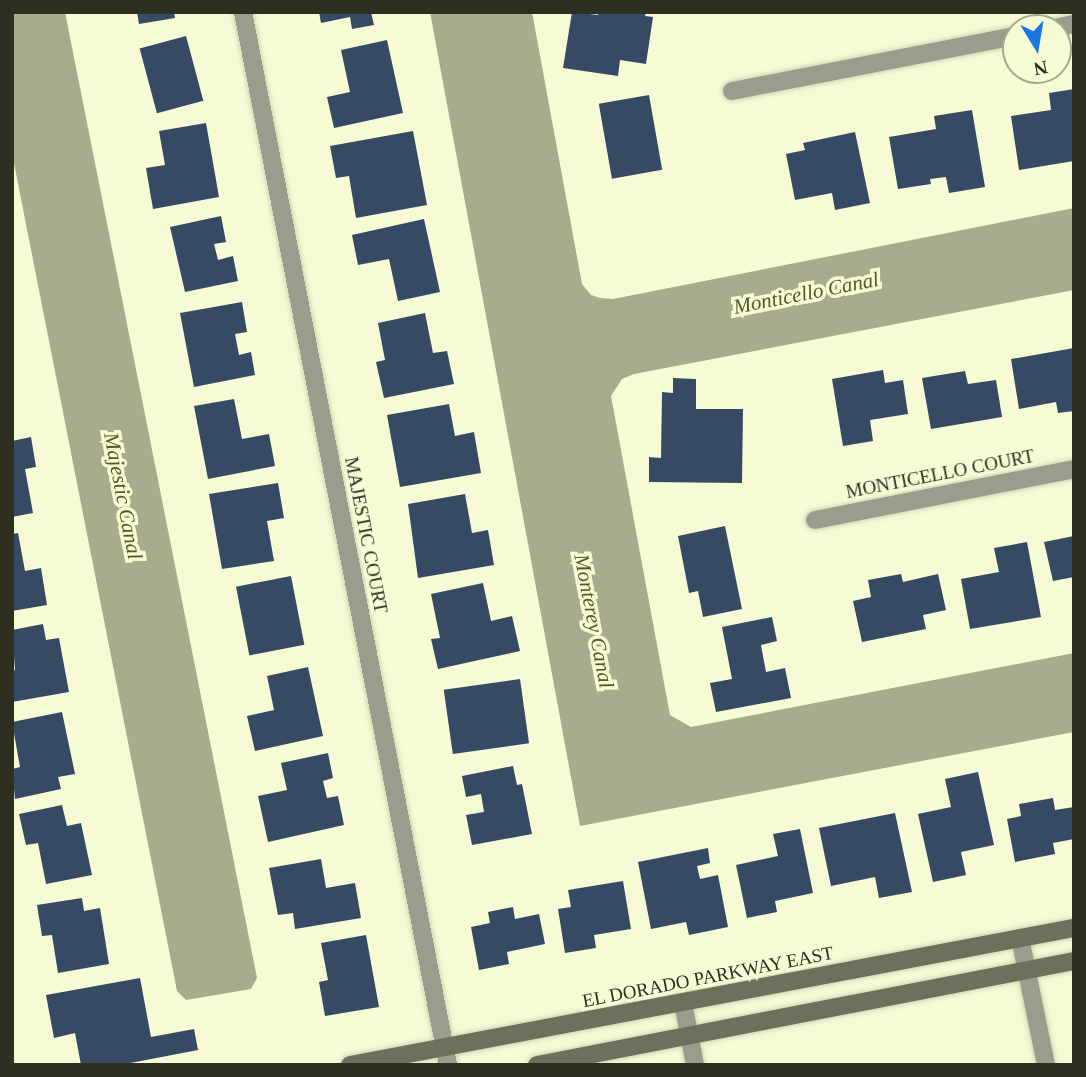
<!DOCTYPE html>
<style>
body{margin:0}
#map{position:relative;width:1086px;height:1077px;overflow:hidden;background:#f6fad5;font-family:"Times New Roman",serif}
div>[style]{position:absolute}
.water>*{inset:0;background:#a9ac8c}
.building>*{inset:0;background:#374a63;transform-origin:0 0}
.roads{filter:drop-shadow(0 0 2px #d2d5b5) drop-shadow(0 0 2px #d2d5b5)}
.street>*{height:18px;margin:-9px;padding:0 9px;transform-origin:9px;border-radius:9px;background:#9a9c8c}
.secondary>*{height:18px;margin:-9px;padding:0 9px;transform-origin:9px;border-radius:9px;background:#6e705b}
span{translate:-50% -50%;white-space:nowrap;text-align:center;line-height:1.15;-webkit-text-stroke:7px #f6fad5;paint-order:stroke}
.street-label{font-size:19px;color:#2e2f21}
.water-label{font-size:21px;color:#555823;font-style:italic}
.frame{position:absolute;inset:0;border:14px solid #2e2f21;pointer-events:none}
.north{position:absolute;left:1002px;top:14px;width:70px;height:70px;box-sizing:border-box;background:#f6fad5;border:2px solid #a6a98d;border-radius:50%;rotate:169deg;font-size:19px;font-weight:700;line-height:28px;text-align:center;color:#2e2f21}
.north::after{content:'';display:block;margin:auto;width:24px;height:32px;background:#1d77e0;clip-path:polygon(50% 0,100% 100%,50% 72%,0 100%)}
</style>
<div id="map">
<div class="water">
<div style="clip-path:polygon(12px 12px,65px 12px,257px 978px,251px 989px,186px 1000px,177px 991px,12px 153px)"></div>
<div style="clip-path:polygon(430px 12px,532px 12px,582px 284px,591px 295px,600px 298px,613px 299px,1074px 208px,1074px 290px,634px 374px,622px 379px,611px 396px,670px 715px,691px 727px,1074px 653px,1074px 732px,580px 826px)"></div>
</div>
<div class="building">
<div style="clip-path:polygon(137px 12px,174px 12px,175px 18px,139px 24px)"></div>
<div style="clip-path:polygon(319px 12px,371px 12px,374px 25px,352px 29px,350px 17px,321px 23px)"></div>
<div style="clip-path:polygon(572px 12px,598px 15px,598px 12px,646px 12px,645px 16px,653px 17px,646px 64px,620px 60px,618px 76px,563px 68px)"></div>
<div style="left:186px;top:36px;width:67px;height:48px;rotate:75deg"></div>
<div style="clip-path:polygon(387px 40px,403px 113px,334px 128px,327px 97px,350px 92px,341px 50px)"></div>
<div style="clip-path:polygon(1074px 89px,1074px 161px,1019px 170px,1011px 116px,1051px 110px,1049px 93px)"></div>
<div style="left:649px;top:95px;width:76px;height:51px;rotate:80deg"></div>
<div style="clip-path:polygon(972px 110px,985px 187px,949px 193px,946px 177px,930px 179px,931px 184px,898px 189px,889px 137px,936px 129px,934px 116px)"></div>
<div style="clip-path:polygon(206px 123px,219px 197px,153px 209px,146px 168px,165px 165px,159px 131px)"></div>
<div style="clip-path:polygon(413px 131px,427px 205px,356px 218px,349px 176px,336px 178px,330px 146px)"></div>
<div style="clip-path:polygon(855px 132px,870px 203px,835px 210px,832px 193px,795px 200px,786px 154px,805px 150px,803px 143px)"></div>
<div style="clip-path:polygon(221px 216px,226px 242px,214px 244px,218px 260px,233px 256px,238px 281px,185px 292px,170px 227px)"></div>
<div style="clip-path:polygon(424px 219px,440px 292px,398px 301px,389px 259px,358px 265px,352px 235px)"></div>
<div style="clip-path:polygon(242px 302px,247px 332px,235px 334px,239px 355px,251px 352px,255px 375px,194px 387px,180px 313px)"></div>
<div style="clip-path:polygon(425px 313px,433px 353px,447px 351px,454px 384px,384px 398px,376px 362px,385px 360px,378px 323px)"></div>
<div style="clip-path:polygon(1074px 348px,1074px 411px,1058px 413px,1056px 402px,1019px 409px,1011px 359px)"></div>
<div style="clip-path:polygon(883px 370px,885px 383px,903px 380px,908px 414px,870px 420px,873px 441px,843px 446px,832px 379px)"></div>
<div style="clip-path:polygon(965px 371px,968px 384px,996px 380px,1002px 417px,931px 429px,922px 378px)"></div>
<div style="clip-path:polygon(673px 378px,696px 379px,696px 409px,743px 409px,742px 483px,649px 482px,649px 457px,661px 458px,662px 392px,673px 393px)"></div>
<div style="clip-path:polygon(234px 399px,242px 439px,269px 434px,275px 466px,208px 479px,194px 406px)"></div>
<div style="clip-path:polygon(449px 404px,455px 436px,474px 432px,481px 473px,400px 487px,387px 415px)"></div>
<div style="clip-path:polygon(31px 437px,36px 467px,25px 469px,33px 513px,12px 517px,12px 441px)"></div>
<div style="clip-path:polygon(278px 483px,284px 518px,267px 521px,274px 561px,222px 569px,209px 494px)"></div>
<div style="clip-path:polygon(465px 494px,472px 533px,488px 530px,494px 565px,418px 578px,408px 504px)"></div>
<div style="clip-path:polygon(725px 526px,742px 609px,703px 617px,698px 591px,689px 593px,678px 536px)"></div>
<div style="clip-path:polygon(18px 533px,25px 571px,41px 568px,47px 605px,12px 611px,12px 534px)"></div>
<div style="clip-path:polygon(1074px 536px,1074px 577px,1053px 581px,1044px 542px)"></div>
<div style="clip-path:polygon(1027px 542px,1041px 617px,970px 629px,961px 579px,999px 572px,994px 548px)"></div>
<div style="clip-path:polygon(901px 574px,903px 582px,938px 574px,946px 610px,923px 615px,926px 629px,862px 642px,853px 601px,871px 597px,868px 580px)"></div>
<div style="left:291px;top:576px;width:70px;height:56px;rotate:79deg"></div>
<div style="clip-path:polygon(483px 583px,491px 621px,512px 616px,520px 651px,438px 669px,431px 639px,440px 638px,431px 594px)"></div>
<div style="clip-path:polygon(772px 617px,777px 641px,761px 645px,766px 672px,785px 668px,791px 698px,716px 712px,710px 683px,732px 679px,722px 627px)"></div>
<div style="clip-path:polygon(43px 624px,46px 640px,59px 638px,69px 692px,12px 702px,12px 671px,15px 670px,12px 630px)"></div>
<div style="clip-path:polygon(308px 667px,323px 736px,255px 751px,247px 716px,274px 710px,267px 676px)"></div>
<div style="left:520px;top:679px;width:65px;height:77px;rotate:82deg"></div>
<div style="clip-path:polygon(62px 712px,75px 774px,58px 777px,61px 789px,15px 799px,12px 769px,20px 767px,12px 722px)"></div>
<div style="clip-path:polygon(328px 753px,333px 778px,323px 781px,327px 798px,338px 796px,344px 825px,268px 842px,258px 796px,287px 790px,281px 763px)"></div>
<div style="clip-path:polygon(513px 766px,517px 785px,522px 784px,532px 834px,472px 845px,466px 815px,484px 812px,481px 794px,466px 797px,462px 776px)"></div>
<div style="clip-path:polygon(978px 772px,994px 845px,961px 852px,966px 875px,933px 882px,918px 814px,951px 807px,945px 779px)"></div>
<div style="clip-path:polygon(1053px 798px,1055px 810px,1074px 807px,1074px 839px,1053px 843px,1055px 854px,1015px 862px,1007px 819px,1021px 816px,1019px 804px)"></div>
<div style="clip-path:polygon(62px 805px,67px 826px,81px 823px,92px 875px,46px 884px,38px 843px,26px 845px,19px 814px)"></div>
<div style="clip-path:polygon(895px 813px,912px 892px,879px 898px,875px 877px,831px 886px,819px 828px)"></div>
<div style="clip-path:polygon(800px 829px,813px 893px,775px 901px,777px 912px,747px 918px,736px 865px,778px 856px,773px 834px)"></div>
<div style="clip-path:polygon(708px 848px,710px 863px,697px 866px,700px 879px,718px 875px,728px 927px,689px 935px,686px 922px,651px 929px,638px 862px)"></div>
<div style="clip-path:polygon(321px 859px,326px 888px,355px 883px,361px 918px,295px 929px,293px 913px,278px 915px,269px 868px)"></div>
<div style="clip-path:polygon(623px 881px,631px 929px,594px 935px,596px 948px,565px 953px,558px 909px,571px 907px,568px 890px)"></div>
<div style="clip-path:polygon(82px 898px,84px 911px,100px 908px,109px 964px,58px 973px,52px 935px,42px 936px,37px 905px)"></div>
<div style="clip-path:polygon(513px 907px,515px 919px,539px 914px,545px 944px,507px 952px,509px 964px,479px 970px,471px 927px,490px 923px,488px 912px)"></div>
<div style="clip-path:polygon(366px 935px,379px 1007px,325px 1016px,319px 982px,328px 980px,321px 943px)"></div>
<div style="clip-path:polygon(140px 978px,151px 1037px,194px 1029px,198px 1050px,120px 1065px,81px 1065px,75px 1033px,54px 1038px,46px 995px)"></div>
</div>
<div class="roads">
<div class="street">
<div style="left:243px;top:12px;width:1073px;rotate:78.98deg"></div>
<div style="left:1055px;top:28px;width:19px;rotate:-12deg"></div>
<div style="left:732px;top:91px;width:289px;rotate:-11deg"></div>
<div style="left:815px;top:520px;width:264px;rotate:-11.1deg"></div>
<div style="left:1020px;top:938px;width:130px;rotate:78.4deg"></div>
<div style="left:683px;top:1003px;width:63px;rotate:79deg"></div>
</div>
<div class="secondary">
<div style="left:350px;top:1065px;width:737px;rotate:-10.72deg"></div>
<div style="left:537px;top:1065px;width:547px;rotate:-10.96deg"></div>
</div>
</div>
<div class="street-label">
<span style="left:940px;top:474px;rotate:-11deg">MONTICELLO COURT</span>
<span style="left:366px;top:535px;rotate:79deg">MAJESTIC COURT</span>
<span style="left:708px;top:977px;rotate:-11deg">EL DORADO PARKWAY EAST</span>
</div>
<div class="water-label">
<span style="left:806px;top:293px;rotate:-11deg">Monticello Canal</span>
<span style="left:123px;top:496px;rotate:79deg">Majestic Canal</span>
<span style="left:594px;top:621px;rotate:79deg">Monterey Canal</span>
</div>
<div class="frame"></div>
<div class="north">N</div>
</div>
